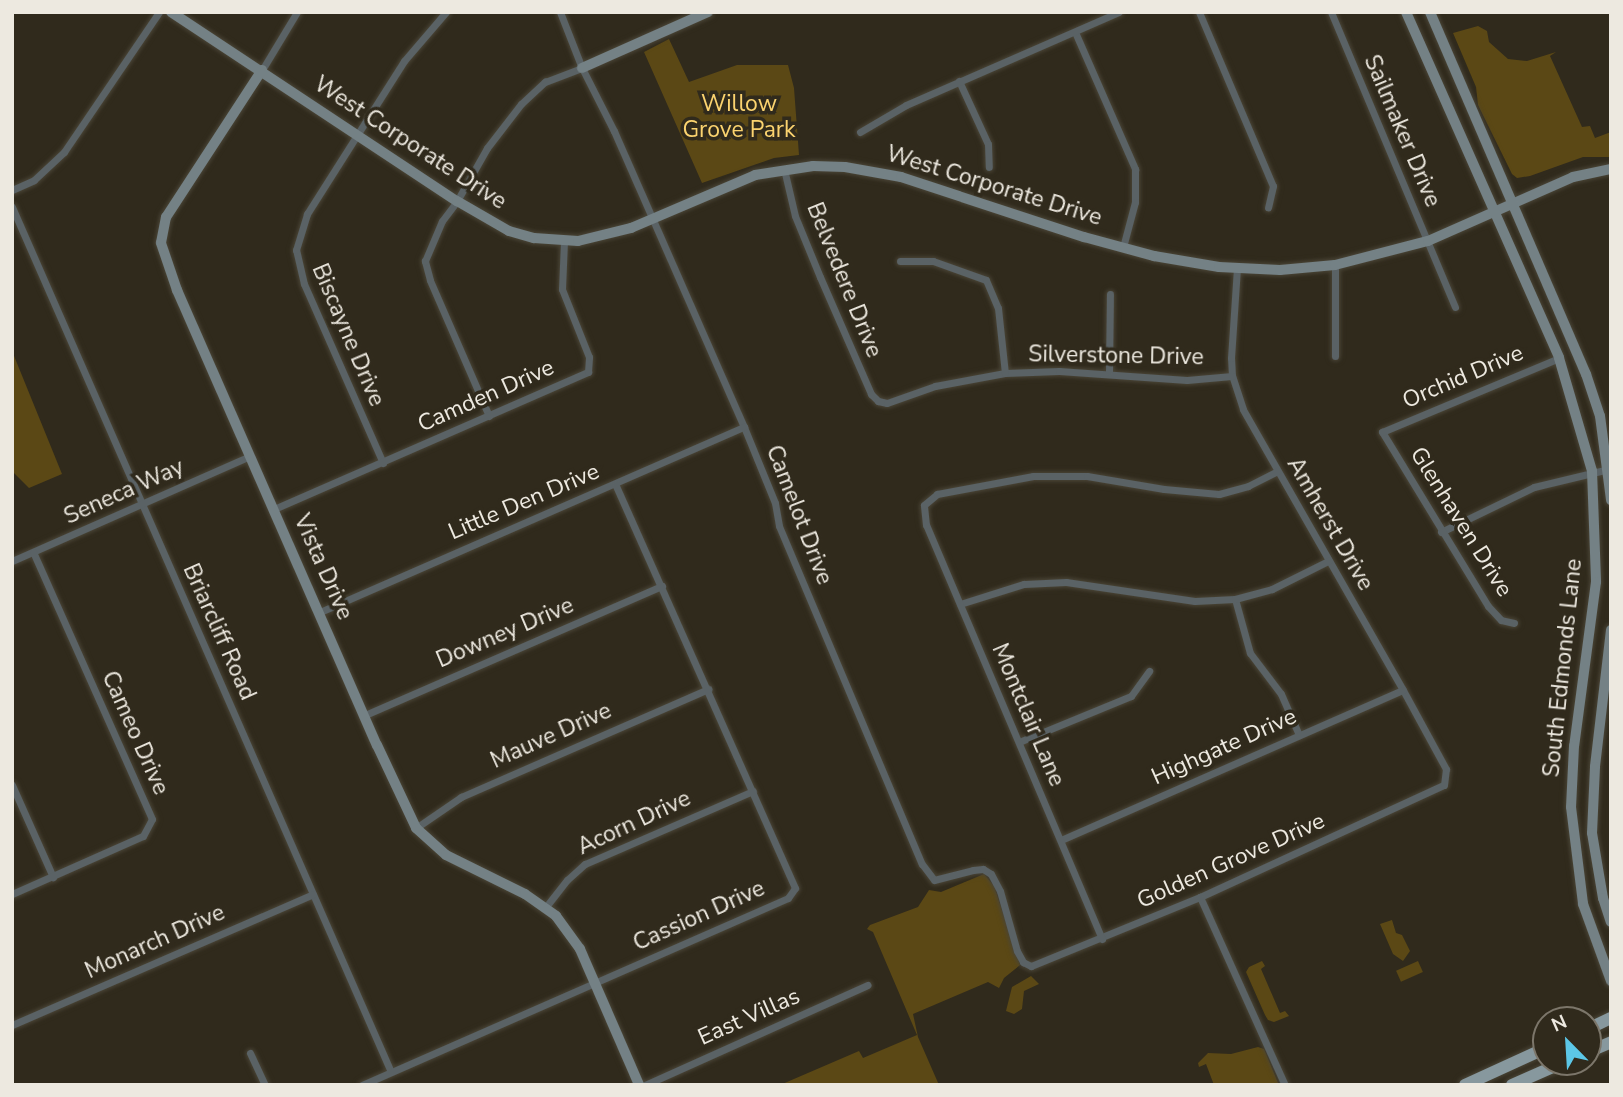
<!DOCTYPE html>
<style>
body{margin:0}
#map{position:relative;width:1623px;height:1097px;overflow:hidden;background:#302a1c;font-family:"Nunito Sans",sans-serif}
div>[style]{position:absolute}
.green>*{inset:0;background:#5b4815;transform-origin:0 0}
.roads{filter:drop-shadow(0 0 2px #4a4537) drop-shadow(0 0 2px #4a4537)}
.street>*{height:7px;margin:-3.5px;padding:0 3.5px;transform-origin:3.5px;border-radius:3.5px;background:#5a6265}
.secondary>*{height:10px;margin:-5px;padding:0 5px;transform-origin:5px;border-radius:5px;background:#748185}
.primary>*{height:12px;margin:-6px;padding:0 6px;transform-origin:6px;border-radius:6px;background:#87989e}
span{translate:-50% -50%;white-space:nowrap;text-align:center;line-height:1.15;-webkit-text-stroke:7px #302a1c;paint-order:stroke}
.park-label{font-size:23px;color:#fbd36f}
.street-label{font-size:23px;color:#ede9e0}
.frame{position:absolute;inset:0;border:14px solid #ede9e0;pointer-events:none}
.north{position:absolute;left:1532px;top:1006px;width:70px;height:70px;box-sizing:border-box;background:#302a1c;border:2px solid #7c766a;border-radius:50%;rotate:336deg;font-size:19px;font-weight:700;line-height:28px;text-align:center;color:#ede9e0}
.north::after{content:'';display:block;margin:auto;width:24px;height:32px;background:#5cc7e7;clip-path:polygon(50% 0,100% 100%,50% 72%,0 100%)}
</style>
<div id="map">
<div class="green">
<div style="clip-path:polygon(1478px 26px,1487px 31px,1489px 42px,1508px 59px,1527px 61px,1556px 52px,1550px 56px,1582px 127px,1590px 126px,1595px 138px,1611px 132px,1611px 157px,1583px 157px,1530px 176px,1517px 178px,1512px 174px,1478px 105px,1476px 87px,1453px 33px)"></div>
<div style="clip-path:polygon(669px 39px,689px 82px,737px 65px,788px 65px,794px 88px,799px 155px,774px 158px,702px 183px,644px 52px)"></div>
<div style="clip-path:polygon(12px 351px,62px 474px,29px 488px,12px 471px)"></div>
<div style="clip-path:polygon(984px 874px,994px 886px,1020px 965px,1004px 978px,999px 988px,988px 982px,913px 1014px,918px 1037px,939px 1085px,780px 1085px,859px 1051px,863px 1058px,917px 1035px,873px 932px,867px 929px,870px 925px,918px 907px,929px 890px,941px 892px)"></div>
<div style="clip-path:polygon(1392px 920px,1396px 933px,1402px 935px,1410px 951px,1403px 961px,1393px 954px,1380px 924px)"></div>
<div style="clip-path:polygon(1262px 961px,1265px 966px,1261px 969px,1280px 1013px,1285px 1011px,1289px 1016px,1274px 1022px,1268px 1020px,1265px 1015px,1246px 972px,1249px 967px)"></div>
<div style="left:1418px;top:961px;width:12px;height:24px;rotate:66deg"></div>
<div style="clip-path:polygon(1031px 976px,1039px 984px,1024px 991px,1022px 1009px,1014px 1014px,1006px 1011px,1012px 987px)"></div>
<div style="clip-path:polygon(1258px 1047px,1264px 1049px,1279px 1085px,1214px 1085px,1206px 1064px,1199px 1067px,1198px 1063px,1208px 1053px,1231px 1054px)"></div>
</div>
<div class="roads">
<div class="street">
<div style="left:560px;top:12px;width:60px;rotate:68.6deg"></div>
<div style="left:582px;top:68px;width:71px;rotate:63.1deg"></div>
<div style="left:614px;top:131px;width:323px;rotate:66.3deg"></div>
<div style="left:744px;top:427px;width:82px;rotate:67.8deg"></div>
<div style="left:775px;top:503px;width:23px;rotate:80deg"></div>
<div style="left:779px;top:526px;width:367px;rotate:67.1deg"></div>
<div style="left:922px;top:864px;width:20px;rotate:53deg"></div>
<div style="left:934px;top:880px;width:40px;rotate:-14.4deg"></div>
<div style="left:973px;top:870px;width:10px;rotate:-6deg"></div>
<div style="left:983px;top:869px;width:9px;rotate:32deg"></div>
<div style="left:991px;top:874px;width:19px;rotate:62deg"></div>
<div style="left:1000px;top:891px;width:62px;rotate:74.2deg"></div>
<div style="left:1017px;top:951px;width:13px;rotate:61deg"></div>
<div style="left:1023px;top:962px;width:9px;rotate:27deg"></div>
<div style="left:1031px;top:966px;width:183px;rotate:-22.2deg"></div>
<div style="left:1200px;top:897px;width:268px;rotate:-24.7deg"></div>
<div style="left:1444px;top:785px;width:16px;rotate:-83deg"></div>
<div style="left:1446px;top:769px;width:90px;rotate:-118.6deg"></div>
<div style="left:1403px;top:690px;width:323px;rotate:-119.7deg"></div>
<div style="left:1243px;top:409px;width:35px;rotate:-108deg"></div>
<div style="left:1232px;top:376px;width:18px;rotate:-93deg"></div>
<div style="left:1231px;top:358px;width:90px;rotate:-86.2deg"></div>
<div style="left:1199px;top:12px;width:189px;rotate:67deg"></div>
<div style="left:1273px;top:186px;width:22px;rotate:103deg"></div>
<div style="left:1331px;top:12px;width:320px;rotate:67.2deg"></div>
<div style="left:1075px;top:32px;width:150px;rotate:66.3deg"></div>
<div style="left:1135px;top:169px;width:33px;rotate:90deg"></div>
<div style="left:1135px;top:202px;width:47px;rotate:104.9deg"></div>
<div style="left:262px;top:70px;width:68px;rotate:-58.9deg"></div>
<div style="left:959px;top:81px;width:69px;rotate:65.3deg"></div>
<div style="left:988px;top:144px;width:23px;rotate:88deg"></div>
<div style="left:860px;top:132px;width:53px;rotate:-30.4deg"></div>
<div style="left:906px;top:105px;width:232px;rotate:-23.6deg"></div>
<div style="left:784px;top:169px;width:48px;rotate:76.8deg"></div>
<div style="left:795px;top:216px;width:66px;rotate:67.7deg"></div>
<div style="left:820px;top:277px;width:128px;rotate:66.4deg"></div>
<div style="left:871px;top:394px;width:10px;rotate:45deg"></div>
<div style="left:878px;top:401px;width:9px;rotate:13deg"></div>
<div style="left:887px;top:403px;width:51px;rotate:-19.5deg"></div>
<div style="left:935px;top:386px;width:71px;rotate:-10.5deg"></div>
<div style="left:1005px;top:373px;width:54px;rotate:-2.1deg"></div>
<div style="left:1059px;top:371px;width:128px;rotate:4deg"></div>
<div style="left:1187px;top:380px;width:45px;rotate:-5.1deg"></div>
<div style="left:12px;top:190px;width:24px;rotate:-24deg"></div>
<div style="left:34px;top:180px;width:41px;rotate:-43deg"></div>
<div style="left:64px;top:152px;width:169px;rotate:-55.8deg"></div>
<div style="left:12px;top:207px;width:944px;rotate:66.34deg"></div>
<div style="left:900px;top:261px;width:33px"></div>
<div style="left:933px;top:261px;width:56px;rotate:19.7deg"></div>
<div style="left:986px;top:280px;width:30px;rotate:67deg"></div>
<div style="left:998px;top:308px;width:65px;rotate:83.9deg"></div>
<div style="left:1335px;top:265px;width:91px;rotate:90deg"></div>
<div style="left:1109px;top:372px;width:78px;rotate:-89.3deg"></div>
<div style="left:489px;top:416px;width:148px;rotate:-113.5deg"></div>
<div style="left:430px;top:280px;width:20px;rotate:-105deg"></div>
<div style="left:425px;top:261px;width:43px;rotate:-67deg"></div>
<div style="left:442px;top:221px;width:25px;rotate:-53deg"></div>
<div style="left:457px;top:201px;width:61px;rotate:-60.5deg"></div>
<div style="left:487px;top:148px;width:56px;rotate:-52.3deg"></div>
<div style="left:521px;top:104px;width:33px;rotate:-43deg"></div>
<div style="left:545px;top:82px;width:40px;rotate:-21deg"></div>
<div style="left:383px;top:463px;width:196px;rotate:-113.8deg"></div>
<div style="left:304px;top:284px;width:35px;rotate:-103deg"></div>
<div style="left:296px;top:250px;width:38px;rotate:-73deg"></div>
<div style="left:307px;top:214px;width:181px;rotate:-57.6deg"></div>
<div style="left:404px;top:61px;width:65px;rotate:-49.4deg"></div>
<div style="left:274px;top:509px;width:343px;rotate:-23.6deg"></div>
<div style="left:588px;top:372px;width:15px;rotate:-86deg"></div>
<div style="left:589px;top:357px;width:73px;rotate:-111.7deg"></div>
<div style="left:562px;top:289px;width:48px;rotate:-87.6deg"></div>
<div style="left:1441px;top:532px;width:103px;rotate:-25.8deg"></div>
<div style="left:1534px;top:487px;width:77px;rotate:-13.5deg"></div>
<div style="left:12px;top:561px;width:260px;rotate:-23.8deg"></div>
<div style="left:1235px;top:599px;width:56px;rotate:74.5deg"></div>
<div style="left:1250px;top:653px;width:51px;rotate:52.9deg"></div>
<div style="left:1281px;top:694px;width:45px;rotate:66.3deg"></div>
<div style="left:960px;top:604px;width:67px;rotate:-17.4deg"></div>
<div style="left:1024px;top:584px;width:42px;rotate:-2.7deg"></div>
<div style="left:1066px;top:582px;width:130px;rotate:8.4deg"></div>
<div style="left:1195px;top:601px;width:40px;rotate:-2.9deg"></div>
<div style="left:1235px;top:599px;width:38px;rotate:-15deg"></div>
<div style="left:1272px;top:589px;width:63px;rotate:-26.6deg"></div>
<div style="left:320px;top:612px;width:463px;rotate:-23.6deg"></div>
<div style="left:1514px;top:623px;width:13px;rotate:-167deg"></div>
<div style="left:1501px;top:620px;width:19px;rotate:-133deg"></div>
<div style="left:1488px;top:606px;width:204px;rotate:-121.3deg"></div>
<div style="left:1382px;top:432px;width:192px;rotate:-22.7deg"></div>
<div style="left:365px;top:715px;width:324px;rotate:-23.5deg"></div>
<div style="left:1019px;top:742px;width:121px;rotate:-22.3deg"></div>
<div style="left:1131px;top:696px;width:31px;rotate:-54deg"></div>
<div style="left:12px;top:785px;width:101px;rotate:66deg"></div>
<div style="left:416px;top:828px;width:55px;rotate:-34.6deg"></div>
<div style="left:461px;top:797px;width:270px;rotate:-23.6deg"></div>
<div style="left:1061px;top:840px;width:373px;rotate:-23.7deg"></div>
<div style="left:12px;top:894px;width:143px;rotate:-23.9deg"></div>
<div style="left:143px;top:836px;width:19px;rotate:-62deg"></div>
<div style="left:152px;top:819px;width:292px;rotate:-114deg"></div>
<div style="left:1200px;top:897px;width:206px;rotate:65.7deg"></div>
<div style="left:545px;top:908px;width:36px;rotate:-52deg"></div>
<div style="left:567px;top:880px;width:24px;rotate:-42deg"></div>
<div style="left:585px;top:864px;width:183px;rotate:-23.5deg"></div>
<div style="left:1102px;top:939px;width:450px;rotate:-113deg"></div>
<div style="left:926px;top:525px;width:20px;rotate:-96deg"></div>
<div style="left:924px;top:505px;width:17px;rotate:-40deg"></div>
<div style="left:937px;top:494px;width:98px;rotate:-10.6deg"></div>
<div style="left:1033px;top:476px;width:54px"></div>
<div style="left:1087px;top:476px;width:78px;rotate:9.6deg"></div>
<div style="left:1164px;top:489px;width:55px;rotate:5.2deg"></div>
<div style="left:1219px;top:494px;width:30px;rotate:-15deg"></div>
<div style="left:1248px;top:486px;width:33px;rotate:-27deg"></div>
<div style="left:12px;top:1025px;width:328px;rotate:-23.5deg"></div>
<div style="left:250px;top:1053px;width:35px;rotate:65deg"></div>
<div style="left:362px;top:1085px;width:465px;rotate:-23.7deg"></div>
<div style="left:788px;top:898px;width:12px;rotate:-55deg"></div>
<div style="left:795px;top:888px;width:442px;rotate:-114deg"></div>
<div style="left:645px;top:1085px;width:244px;rotate:-24.2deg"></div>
</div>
<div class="secondary">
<div style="left:171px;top:12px;width:343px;rotate:33.5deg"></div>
<div style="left:457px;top:201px;width:60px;rotate:30deg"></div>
<div style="left:509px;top:231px;width:26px;rotate:16deg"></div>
<div style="left:534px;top:238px;width:44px;rotate:3.9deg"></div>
<div style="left:578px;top:241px;width:55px;rotate:-13.8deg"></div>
<div style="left:631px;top:228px;width:135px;rotate:-23.1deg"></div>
<div style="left:755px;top:175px;width:59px;rotate:-8.8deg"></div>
<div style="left:813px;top:166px;width:32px;rotate:2deg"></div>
<div style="left:845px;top:167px;width:57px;rotate:10.1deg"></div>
<div style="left:901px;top:177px;width:193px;rotate:18.2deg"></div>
<div style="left:1084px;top:237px;width:73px;rotate:15.2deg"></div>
<div style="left:1154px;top:256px;width:66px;rotate:9.6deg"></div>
<div style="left:1219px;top:267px;width:61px;rotate:2.8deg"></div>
<div style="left:1280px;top:270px;width:55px;rotate:-5.2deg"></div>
<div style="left:1335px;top:265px;width:96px;rotate:-14.5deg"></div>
<div style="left:1428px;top:241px;width:158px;rotate:-23.8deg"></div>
<div style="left:1573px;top:177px;width:39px;rotate:-12deg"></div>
<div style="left:1406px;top:12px;width:378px;rotate:66.1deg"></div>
<div style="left:1559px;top:358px;width:118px;rotate:73.7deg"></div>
<div style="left:1592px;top:471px;width:111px;rotate:87.9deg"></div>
<div style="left:1596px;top:582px;width:165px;rotate:97.6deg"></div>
<div style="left:1574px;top:746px;width:61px;rotate:92.8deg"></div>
<div style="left:1571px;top:807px;width:98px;rotate:82.9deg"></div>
<div style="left:1583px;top:904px;width:82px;rotate:70deg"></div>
<div style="left:1430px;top:12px;width:394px;rotate:66.7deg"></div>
<div style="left:1586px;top:374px;width:44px;rotate:71.6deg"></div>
<div style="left:1600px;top:416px;width:85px;rotate:82.5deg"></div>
<div style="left:582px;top:68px;width:138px;rotate:-24deg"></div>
<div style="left:262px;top:70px;width:176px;rotate:123.1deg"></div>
<div style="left:166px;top:217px;width:26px;rotate:101deg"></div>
<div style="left:161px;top:243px;width:50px;rotate:71.2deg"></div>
<div style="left:177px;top:290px;width:497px;rotate:66.3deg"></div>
<div style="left:377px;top:745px;width:92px;rotate:64.8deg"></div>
<div style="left:416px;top:828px;width:40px;rotate:42deg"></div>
<div style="left:446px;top:855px;width:88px;rotate:26.3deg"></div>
<div style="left:525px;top:894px;width:38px;rotate:35deg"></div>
<div style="left:556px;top:916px;width:41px;rotate:54deg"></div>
<div style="left:580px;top:949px;width:148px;rotate:66.5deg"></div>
<div style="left:1611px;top:630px;width:138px;rotate:96.7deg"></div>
<div style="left:1595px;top:767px;width:66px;rotate:92.6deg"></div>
<div style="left:1592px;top:833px;width:66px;rotate:80.4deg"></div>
<div style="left:1603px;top:898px;width:25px;rotate:72deg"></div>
</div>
<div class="primary">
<div style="left:1588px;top:1029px;width:25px;rotate:-26deg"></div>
<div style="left:1588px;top:1052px;width:25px;rotate:-23deg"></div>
<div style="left:1465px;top:1085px;width:89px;rotate:-24.6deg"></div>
<div style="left:1512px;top:1085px;width:57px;rotate:-23.9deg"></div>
</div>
</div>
<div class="park-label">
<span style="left:739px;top:117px">Willow<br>Grove Park</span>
</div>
<div class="street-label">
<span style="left:1402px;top:131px;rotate:67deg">Sailmaker Drive</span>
<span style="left:410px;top:143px;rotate:33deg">West Corporate Drive</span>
<span style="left:994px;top:186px;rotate:17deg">West Corporate Drive</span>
<span style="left:844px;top:280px;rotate:68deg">Belvedere Drive</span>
<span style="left:348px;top:335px;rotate:67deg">Biscayne Drive</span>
<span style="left:1116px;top:356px;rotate:1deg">Silverstone Drive</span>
<span style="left:1463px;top:377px;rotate:-23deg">Orchid Drive</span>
<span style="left:486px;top:396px;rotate:-24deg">Camden Drive</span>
<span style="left:124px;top:492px;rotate:-24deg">Seneca Way</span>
<span style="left:524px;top:502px;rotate:-23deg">Little Den Drive</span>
<span style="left:799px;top:515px;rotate:69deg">Camelot Drive</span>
<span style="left:1461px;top:522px;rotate:58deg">Glenhaven Drive</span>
<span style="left:1330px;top:524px;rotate:60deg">Amherst Drive</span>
<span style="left:323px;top:567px;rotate:66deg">Vista Drive</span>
<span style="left:219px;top:632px;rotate:66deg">Briarcliff Road</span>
<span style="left:505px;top:633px;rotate:-23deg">Downey Drive</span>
<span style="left:1563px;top:668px;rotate:-84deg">South Edmonds Lane</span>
<span style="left:1028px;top:715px;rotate:67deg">Montclair Lane</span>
<span style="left:135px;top:733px;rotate:66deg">Cameo Drive</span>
<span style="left:551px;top:736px;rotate:-24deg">Mauve Drive</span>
<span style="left:1224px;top:747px;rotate:-24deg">Highgate Drive</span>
<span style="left:634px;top:823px;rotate:-25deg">Acorn Drive</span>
<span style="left:1231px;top:861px;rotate:-24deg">Golden Grove Drive</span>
<span style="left:699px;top:916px;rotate:-24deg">Cassion Drive</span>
<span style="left:155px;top:942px;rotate:-24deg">Monarch Drive</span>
<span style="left:749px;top:1017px;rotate:-24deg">East Villas</span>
</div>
<div class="frame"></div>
<div class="north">N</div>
</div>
